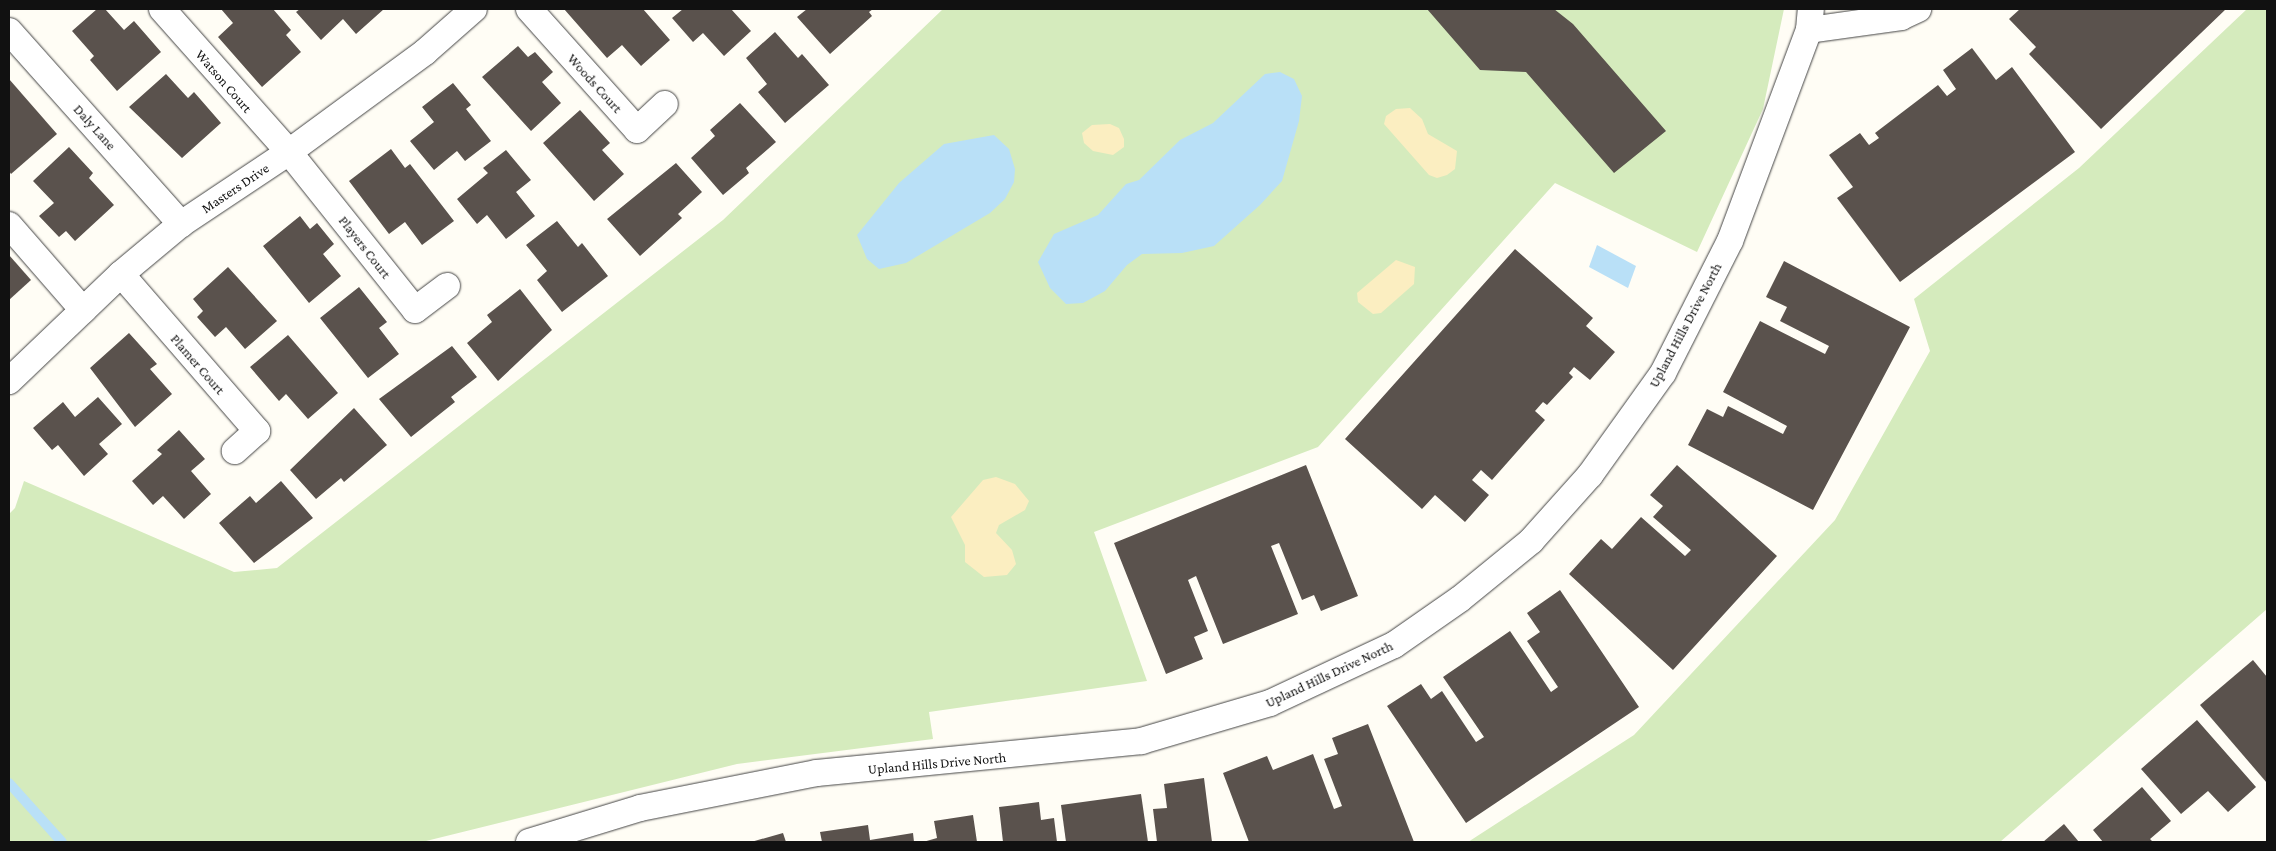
<!DOCTYPE html>
<style>
body{margin:0}
#map{position:relative;width:2276px;height:851px;overflow:hidden;background:#fffdf5;font-family:"Crimson Pro",serif}
div>[style]{position:absolute}
.green>*{inset:0;background:#d5ebbd}
.sand>*{inset:0;background:#fbeec1}
.water>*{inset:0;background:#b9e0f7}
.stream>*{height:10px;margin:-5px;padding:0 5px;transform-origin:5px;border-radius:5px;background:#b9e0f7}
.building>*{inset:0;background:#5a524d}
.roads{filter:drop-shadow(0 0 1px #444) drop-shadow(0 0 1px #444)}
.minor>*{height:26px;margin:-13px;padding:0 13px;transform-origin:13px;border-radius:13px;background:#fff}
span{translate:-50% -50%;white-space:nowrap;text-align:center;line-height:1.15;-webkit-text-stroke:5px #fff;paint-order:stroke}
.street-label{font-size:14px;color:#111}
.frame{position:absolute;inset:0;border:10px solid #111;pointer-events:none}
</style>
<div id="map">
<div class="green">
<div style="clip-path:polygon(943px 9px,1784px 9px,1763px 109px,1697px 252px,1555px 183px,1318px 447px,1094px 532px,1147px 681px,929px 712px,933px 739px,737px 764px,422px 842px,9px 842px,9px 514px,15px 508px,24px 481px,234px 572px,277px 568px,723px 220px)"></div>
<div style="clip-path:polygon(2247px 9px,2267px 9px,2267px 609px,2000px 842px,1468px 842px,1634px 735px,1835px 520px,1930px 351px,1914px 299px,2079px 168px)"></div>
</div>
<div class="sand">
<div style="clip-path:polygon(1410px 108px,1422px 119px,1428px 134px,1457px 151px,1455px 169px,1447px 175px,1437px 178px,1429px 175px,1384px 124px,1386px 116px,1396px 109px)"></div>
<div style="clip-path:polygon(1110px 124px,1119px 128px,1124px 139px,1124px 147px,1113px 155px,1093px 151px,1084px 143px,1082px 133px,1092px 125px)"></div>
<div style="clip-path:polygon(1396px 260px,1415px 267px,1414px 284px,1381px 313px,1373px 314px,1358px 302px,1357px 293px)"></div>
<div style="clip-path:polygon(996px 477px,1015px 484px,1029px 501px,1025px 510px,999px 525px,996px 533px,1012px 550px,1016px 564px,1007px 575px,984px 577px,965px 562px,965px 545px,951px 517px,983px 480px)"></div>
</div>
<div class="water">
<div style="clip-path:polygon(1280px 72px,1294px 79px,1302px 96px,1299px 121px,1282px 181px,1260px 205px,1214px 246px,1182px 253px,1142px 254px,1127px 265px,1105px 291px,1083px 303px,1066px 304px,1050px 288px,1038px 262px,1054px 234px,1098px 215px,1126px 184px,1139px 180px,1180px 140px,1213px 123px,1265px 74px)"></div>
<div style="clip-path:polygon(994px 135px,1009px 149px,1015px 169px,1014px 182px,1005px 199px,990px 213px,906px 263px,879px 269px,867px 259px,857px 235px,899px 183px,944px 144px)"></div>
<div style="clip-path:polygon(1597px 245px,1636px 266px,1628px 288px,1589px 267px)"></div>
</div>
<div class="stream">
<div style="left:9px;top:783px;width:79px;rotate:48.1deg"></div>
</div>
<div class="building">
<div style="clip-path:polygon(97px 9px,105px 9px,124px 30px,134px 21px,161px 52px,117px 91px,90px 60px,94px 56px,72px 31px)"></div>
<div style="clip-path:polygon(221px 9px,273px 9px,291px 30px,286px 35px,301px 52px,262px 87px,218px 37px,233px 23px)"></div>
<div style="clip-path:polygon(300px 9px,384px 9px,356px 34px,343px 19px,321px 40px,296px 12px)"></div>
<div style="clip-path:polygon(564px 9px,643px 9px,670px 40px,641px 66px,622px 45px,607px 58px)"></div>
<div style="clip-path:polygon(683px 9px,731px 9px,751px 31px,724px 56px,703px 33px,693px 42px,672px 18px)"></div>
<div style="clip-path:polygon(807px 9px,873px 9px,869px 12px,872px 16px,830px 54px,797px 17px)"></div>
<div style="clip-path:polygon(1427px 9px,1554px 9px,1573px 24px,1666px 131px,1614px 173px,1526px 72px,1480px 70px)"></div>
<div style="clip-path:polygon(2020px 9px,2226px 9px,2101px 129px,2029px 54px,2036px 47px,2009px 19px)"></div>
<div style="clip-path:polygon(775px 32px,798px 58px,802px 54px,829px 85px,785px 123px,758px 92px,767px 84px,746px 58px)"></div>
<div style="clip-path:polygon(518px 46px,528px 57px,535px 52px,553px 72px,542px 82px,561px 103px,531px 131px,482px 77px)"></div>
<div style="clip-path:polygon(1972px 48px,1996px 80px,2012px 67px,2075px 152px,1900px 282px,1837px 198px,1853px 187px,1829px 155px,1860px 133px,1869px 145px,1879px 138px,1875px 133px,1938px 85px,1947px 96px,1956px 89px,1943px 70px)"></div>
<div style="clip-path:polygon(166px 74px,188px 98px,194px 92px,221px 123px,182px 158px,129px 107px)"></div>
<div style="clip-path:polygon(9px 79px,57px 134px,11px 174px,9px 171px)"></div>
<div style="clip-path:polygon(453px 83px,471px 105px,466px 109px,491px 141px,465px 161px,457px 151px,434px 170px,410px 141px,434px 122px,422px 107px)"></div>
<div style="clip-path:polygon(740px 103px,776px 142px,746px 168px,749px 173px,723px 195px,691px 158px,715px 136px,710px 130px)"></div>
<div style="clip-path:polygon(580px 110px,610px 143px,602px 150px,624px 174px,594px 201px,543px 143px)"></div>
<div style="clip-path:polygon(69px 147px,93px 173px,89px 178px,114px 205px,75px 241px,66px 231px,59px 237px,39px 216px,54px 203px,33px 181px)"></div>
<div style="clip-path:polygon(391px 149px,405px 168px,410px 164px,454px 221px,422px 245px,405px 222px,389px 234px,349px 181px)"></div>
<div style="clip-path:polygon(506px 150px,531px 180px,516px 192px,535px 216px,506px 239px,487px 215px,477px 224px,457px 199px,488px 173px,483px 168px)"></div>
<div style="clip-path:polygon(676px 163px,702px 192px,678px 214px,682px 218px,640px 256px,607px 219px)"></div>
<div style="clip-path:polygon(300px 216px,310px 229px,317px 223px,334px 244px,323px 254px,341px 276px,309px 303px,263px 246px)"></div>
<div style="clip-path:polygon(557px 221px,578px 247px,582px 243px,608px 276px,562px 312px,537px 280px,547px 271px,526px 245px)"></div>
<div style="clip-path:polygon(1515px 249px,1593px 318px,1586px 326px,1615px 352px,1590px 380px,1574px 367px,1569px 373px,1573px 377px,1547px 405px,1543px 402px,1535px 411px,1545px 420px,1492px 480px,1481px 470px,1472px 480px,1489px 495px,1465px 522px,1435px 495px,1422px 509px,1345px 439px)"></div>
<div style="clip-path:polygon(9px 255px,31px 280px,9px 300px)"></div>
<div style="clip-path:polygon(1784px 261px,1910px 327px,1813px 510px,1688px 445px,1707px 409px,1723px 417px,1728px 406px,1783px 434px,1787px 426px,1723px 392px,1760px 321px,1825px 354px,1829px 346px,1780px 321px,1787px 307px,1766px 297px)"></div>
<div style="clip-path:polygon(228px 267px,277px 321px,245px 349px,226px 327px,215px 337px,197px 317px,203px 311px,193px 299px)"></div>
<div style="clip-path:polygon(359px 287px,387px 322px,379px 328px,399px 354px,368px 378px,320px 318px)"></div>
<div style="clip-path:polygon(520px 289px,552px 330px,498px 381px,467px 343px,492px 322px,487px 315px)"></div>
<div style="clip-path:polygon(129px 333px,157px 364px,150px 369px,172px 394px,135px 427px,90px 368px)"></div>
<div style="clip-path:polygon(288px 335px,338px 393px,308px 419px,286px 394px,279px 401px,250px 367px)"></div>
<div style="clip-path:polygon(452px 346px,477px 377px,451px 397px,455px 402px,411px 437px,379px 399px)"></div>
<div style="clip-path:polygon(98px 397px,122px 424px,99px 444px,108px 454px,84px 476px,58px 445px,52px 450px,33px 428px,63px 402px,75px 417px)"></div>
<div style="clip-path:polygon(354px 408px,387px 445px,344px 482px,341px 478px,316px 499px,290px 470px)"></div>
<div style="clip-path:polygon(179px 430px,205px 459px,191px 471px,211px 494px,184px 519px,163px 496px,153px 505px,132px 481px,162px 454px,157px 450px)"></div>
<div style="clip-path:polygon(1306px 465px,1358px 596px,1321px 611px,1314px 595px,1302px 600px,1279px 543px,1271px 546px,1298px 614px,1223px 644px,1196px 576px,1188px 580px,1208px 631px,1194px 637px,1203px 659px,1166px 674px,1114px 543px)"></div>
<div style="clip-path:polygon(1677px 465px,1777px 556px,1673px 670px,1569px 574px,1601px 539px,1612px 549px,1641px 517px,1685px 556px,1691px 550px,1653px 517px,1663px 506px,1650px 495px)"></div>
<div style="clip-path:polygon(281px 481px,313px 518px,254px 563px,219px 523px,250px 496px,256px 503px)"></div>
<div style="clip-path:polygon(1560px 590px,1639px 707px,1466px 823px,1387px 706px,1421px 684px,1431px 699px,1442px 691px,1476px 742px,1484px 737px,1443px 677px,1510px 631px,1551px 692px,1558px 687px,1527px 641px,1540px 632px,1527px 613px)"></div>
<div style="clip-path:polygon(2253px 660px,2267px 677px,2267px 783px,2200px 705px)"></div>
<div style="clip-path:polygon(2197px 720px,2256px 787px,2228px 812px,2208px 791px,2181px 814px,2141px 769px)"></div>
<div style="clip-path:polygon(1368px 724px,1414px 842px,1249px 842px,1223px 773px,1267px 756px,1273px 770px,1313px 754px,1334px 809px,1342px 806px,1324px 759px,1338px 754px,1332px 738px)"></div>
<div style="clip-path:polygon(1204px 778px,1212px 842px,1157px 842px,1153px 809px,1167px 808px,1164px 784px)"></div>
<div style="clip-path:polygon(2142px 787px,2171px 821px,2150px 839px,2153px 842px,2103px 842px,2093px 830px)"></div>
<div style="clip-path:polygon(1141px 794px,1148px 842px,1066px 842px,1061px 805px)"></div>
<div style="clip-path:polygon(1039px 802px,1041px 820px,1054px 818px,1057px 842px,1003px 842px,999px 807px)"></div>
<div style="clip-path:polygon(973px 815px,977px 842px,923px 842px,937px 838px,934px 821px)"></div>
<div style="clip-path:polygon(2064px 824px,2079px 842px,2043px 842px)"></div>
<div style="clip-path:polygon(868px 825px,870px 840px,913px 833px,914px 842px,822px 842px,820px 832px)"></div>
<div style="clip-path:polygon(783px 833px,786px 842px,751px 842px)"></div>
</div>
<div class="roads">
<div class="minor">
<div style="left:162px;top:9px;width:191px;rotate:48.4deg"></div>
<div style="left:289px;top:152px;width:202px;rotate:51.4deg"></div>
<div style="left:415px;top:310px;width:40px;rotate:-37deg"></div>
<div style="left:529px;top:9px;width:162px;rotate:48.2deg"></div>
<div style="left:637px;top:130px;width:38px;rotate:-43deg"></div>
<div style="left:1809px;top:30px;width:93px;rotate:-8deg"></div>
<div style="left:1901px;top:17px;width:19px;rotate:-25deg"></div>
<div style="left:9px;top:31px;width:259px;rotate:48.3deg"></div>
<div style="left:9px;top:225px;width:113px;rotate:49deg"></div>
<div style="left:121px;top:274px;width:208px;rotate:49.1deg"></div>
<div style="left:257px;top:431px;width:30px;rotate:138deg"></div>
<div style="left:9px;top:381px;width:155px;rotate:-43.7deg"></div>
<div style="left:121px;top:274px;width:78px;rotate:-39.8deg"></div>
<div style="left:181px;top:224px;width:130px;rotate:-33.7deg"></div>
<div style="left:289px;top:152px;width:169px;rotate:-36.3deg"></div>
<div style="left:425px;top:52px;width:65px;rotate:-41.3deg"></div>
<div style="left:529px;top:842px;width:116px;rotate:-17deg"></div>
<div style="left:640px;top:808px;width:180px;rotate:-11.2deg"></div>
<div style="left:817px;top:773px;width:326px;rotate:-5.6deg"></div>
<div style="left:1141px;top:741px;width:134px;rotate:-16.4deg"></div>
<div style="left:1270px;top:703px;width:137px;rotate:-25.1deg"></div>
<div style="left:1394px;top:645px;width:80px;rotate:-34.9deg"></div>
<div style="left:1460px;top:599px;width:92px;rotate:-39.2deg"></div>
<div style="left:1531px;top:541px;width:89px;rotate:-48.2deg"></div>
<div style="left:1590px;top:475px;width:125px;rotate:-54.4deg"></div>
<div style="left:1663px;top:373px;width:148px;rotate:-63.1deg"></div>
<div style="left:1730px;top:241px;width:225px;rotate:-69.5deg"></div>
<div style="left:1809px;top:30px;width:21px;rotate:-85deg"></div>
</div>
</div>
<div class="street-label">
<span style="left:224px;top:81px;rotate:49deg">Watson Court</span>
<span style="left:595px;top:83px;rotate:48deg">Woods Court</span>
<span style="left:95px;top:127px;rotate:48deg">Daly Lane</span>
<span style="left:235px;top:188px;rotate:-34deg">Masters Drive</span>
<span style="left:365px;top:247px;rotate:52deg">Players Court</span>
<span style="left:1685px;top:325px;rotate:-62deg">Upland Hills Drive North</span>
<span style="left:198px;top:364px;rotate:49deg">Plamer Court</span>
<span style="left:1329px;top:674px;rotate:-25deg">Upland Hills Drive North</span>
<span style="left:937px;top:763px;rotate:-5deg">Upland Hills Drive North</span>
</div>
<div class="frame"></div>
</div>
